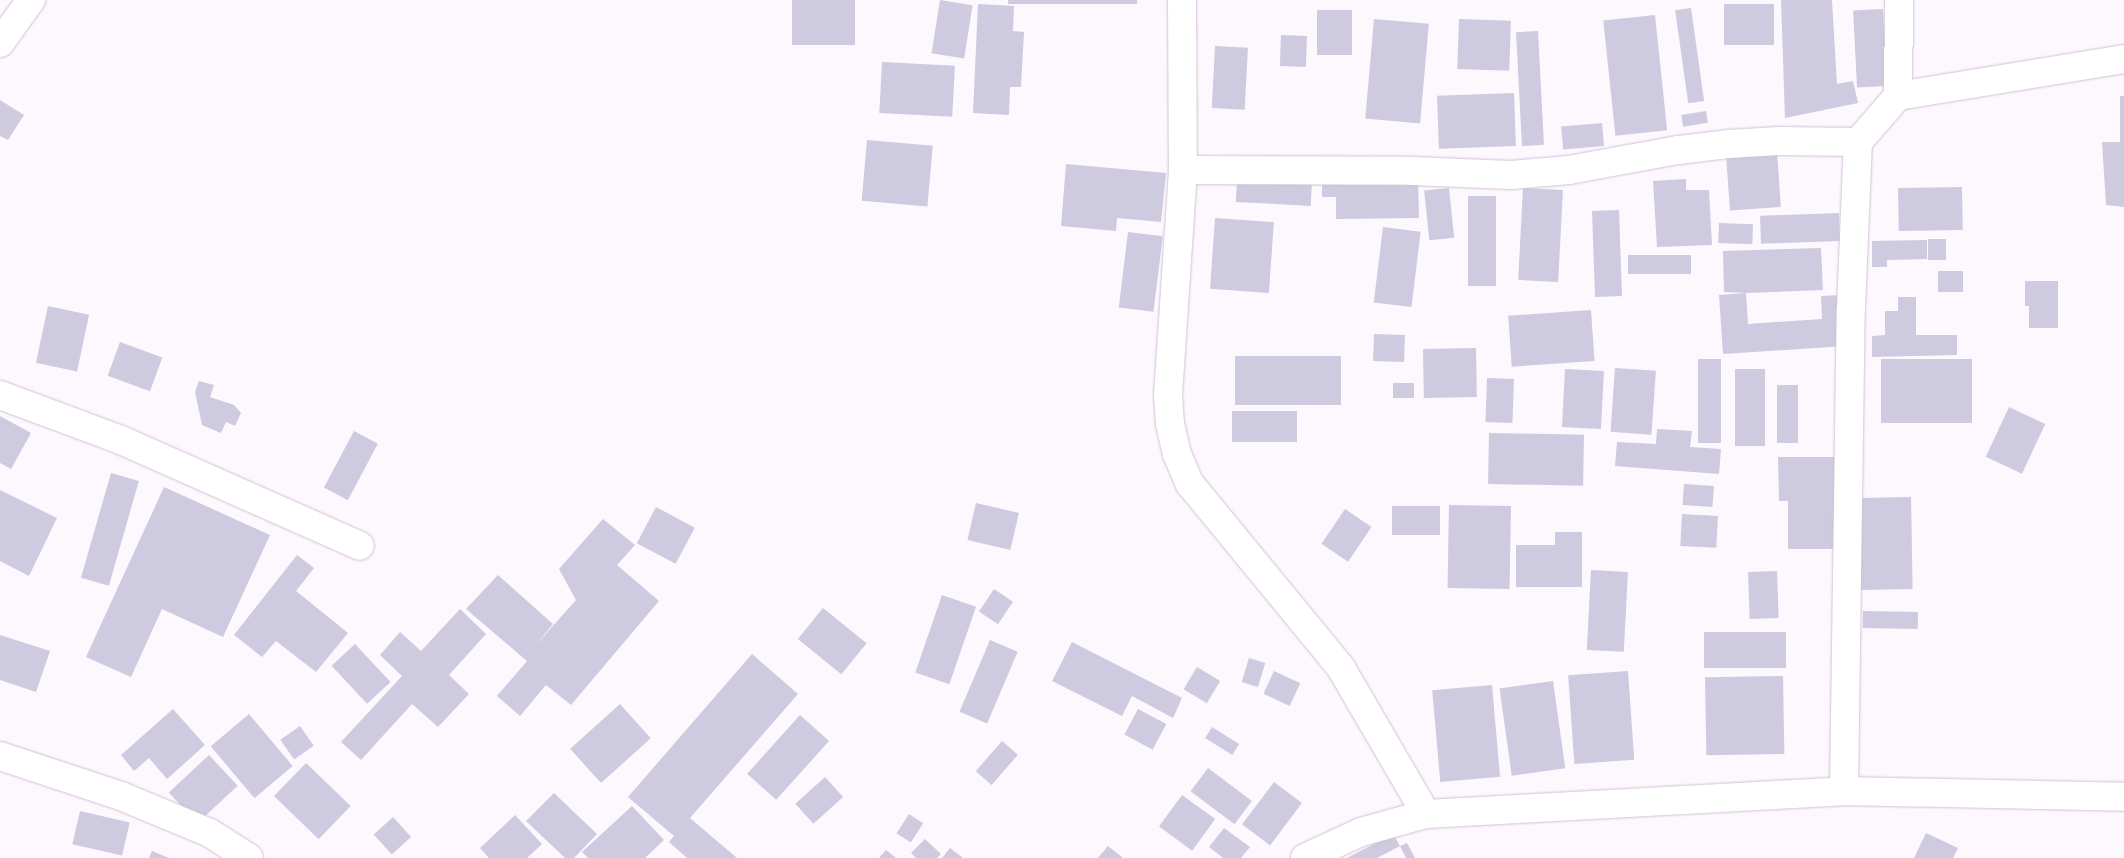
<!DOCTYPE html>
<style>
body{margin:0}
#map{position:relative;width:2124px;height:858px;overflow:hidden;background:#fdf7fe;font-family:"Roboto Serif",serif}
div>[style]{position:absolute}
.building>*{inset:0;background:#cecadf;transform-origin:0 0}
.roads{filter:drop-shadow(0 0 1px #d1c2d3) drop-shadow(0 0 1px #d1c2d3)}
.minor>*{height:28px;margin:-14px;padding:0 14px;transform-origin:14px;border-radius:14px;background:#fff}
span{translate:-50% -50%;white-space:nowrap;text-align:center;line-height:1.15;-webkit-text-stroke:5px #fdf7fe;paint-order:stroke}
</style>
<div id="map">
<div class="building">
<div style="left:792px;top:0;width:63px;height:45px"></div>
<div style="left:940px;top:0;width:33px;height:54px;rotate:9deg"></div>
<div style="left:1008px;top:0;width:129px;height:4px"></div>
<div style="clip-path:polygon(1781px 0,1832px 0,1837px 84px,1853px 81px,1858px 103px,1785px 118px)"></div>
<div style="clip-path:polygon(978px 4px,1014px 6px,1013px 31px,1024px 32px,1021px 87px,1010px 87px,1009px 115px,973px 113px)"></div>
<div style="left:1724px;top:4px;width:50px;height:41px"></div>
<div style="left:1691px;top:8px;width:94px;height:16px;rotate:82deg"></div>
<div style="left:1883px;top:9px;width:77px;height:30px;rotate:87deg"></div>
<div style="left:1317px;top:10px;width:35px;height:45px"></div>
<div style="left:1655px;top:15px;width:116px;height:52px;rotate:84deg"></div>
<div style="left:1374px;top:19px;width:55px;height:100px;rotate:5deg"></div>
<div style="left:1459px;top:19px;width:52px;height:50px;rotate:2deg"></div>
<div style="left:1538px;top:31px;width:114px;height:22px;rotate:87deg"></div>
<div style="left:1281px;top:35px;width:26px;height:31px;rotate:2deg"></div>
<div style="left:1215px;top:46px;width:33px;height:62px;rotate:3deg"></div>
<div style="left:882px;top:62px;width:73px;height:51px;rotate:3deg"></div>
<div style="left:1514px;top:93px;width:53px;height:77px;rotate:88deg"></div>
<div style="clip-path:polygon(2120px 96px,2124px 96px,2124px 207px,2106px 205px,2102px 142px,2120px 142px)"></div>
<div style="clip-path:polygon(0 100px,24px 115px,8px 140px,0 136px)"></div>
<div style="left:1706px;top:111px;width:12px;height:25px;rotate:81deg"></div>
<div style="left:1602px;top:123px;width:23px;height:41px;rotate:85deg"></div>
<div style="left:867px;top:140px;width:66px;height:61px;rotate:5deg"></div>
<div style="left:1777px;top:152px;width:55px;height:51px;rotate:86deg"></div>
<div style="clip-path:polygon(1066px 164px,1166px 173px,1161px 222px,1117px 218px,1116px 231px,1061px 226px)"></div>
<div style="left:1237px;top:179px;width:75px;height:23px;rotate:3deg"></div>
<div style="clip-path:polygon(1322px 179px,1418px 179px,1419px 218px,1336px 219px,1336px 197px,1322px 197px)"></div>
<div style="clip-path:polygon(1686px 179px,1686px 190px,1709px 190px,1712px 245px,1657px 247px,1653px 181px)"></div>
<div style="left:1962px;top:187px;width:43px;height:64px;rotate:89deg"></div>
<div style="left:1449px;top:188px;width:50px;height:25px;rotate:84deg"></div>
<div style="left:1523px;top:188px;width:40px;height:92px;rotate:3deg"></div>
<div style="left:1468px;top:196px;width:28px;height:90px"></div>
<div style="left:1619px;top:210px;width:86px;height:27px;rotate:88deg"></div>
<div style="left:1839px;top:213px;width:28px;height:79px;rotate:88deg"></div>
<div style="left:1215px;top:218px;width:59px;height:71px;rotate:4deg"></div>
<div style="left:1719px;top:223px;width:34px;height:20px;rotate:2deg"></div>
<div style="left:1383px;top:227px;width:38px;height:76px;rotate:7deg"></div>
<div style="left:1128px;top:232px;width:35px;height:76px;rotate:7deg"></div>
<div style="left:1928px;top:239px;width:18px;height:21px"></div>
<div style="clip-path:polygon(1927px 240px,1927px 259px,1887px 260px,1887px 267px,1872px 267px,1872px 241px)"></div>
<div style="clip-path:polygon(1821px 248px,1823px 290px,1746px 293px,1724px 292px,1723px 251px)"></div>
<div style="left:1691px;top:255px;width:19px;height:63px;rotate:90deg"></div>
<div style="left:1938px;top:271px;width:25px;height:21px"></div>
<div style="clip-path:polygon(2025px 281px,2058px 281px,2058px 328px,2029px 328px,2029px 306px,2025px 306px)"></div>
<div style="clip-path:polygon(1746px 293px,1748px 324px,1822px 319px,1821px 296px,1842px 295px,1845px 346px,1723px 354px,1719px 295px)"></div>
<div style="clip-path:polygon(1898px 297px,1916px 297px,1916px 335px,1957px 335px,1957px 355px,1872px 357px,1872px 336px,1885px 335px,1885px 311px,1898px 311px)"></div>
<div style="left:48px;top:306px;width:42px;height:58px;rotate:12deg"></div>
<div style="left:1591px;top:310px;width:51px;height:83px;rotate:86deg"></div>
<div style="left:1374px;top:334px;width:31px;height:27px;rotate:2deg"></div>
<div style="left:120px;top:342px;width:45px;height:36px;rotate:20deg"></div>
<div style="left:1476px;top:348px;width:49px;height:53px;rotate:89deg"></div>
<div style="left:1235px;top:356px;width:106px;height:49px"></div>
<div style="left:1698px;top:359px;width:23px;height:84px"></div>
<div style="left:1881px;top:359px;width:91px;height:64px"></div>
<div style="left:1615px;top:368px;width:41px;height:64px;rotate:4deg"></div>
<div style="left:1565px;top:369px;width:39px;height:58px;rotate:3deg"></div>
<div style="left:1735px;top:369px;width:30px;height:77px"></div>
<div style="left:1487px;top:378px;width:27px;height:44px;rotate:2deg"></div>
<div style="clip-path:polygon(199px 381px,214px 385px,210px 397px,234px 405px,241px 413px,235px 426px,226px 422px,221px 433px,202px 425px,195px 392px)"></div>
<div style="left:1393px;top:383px;width:21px;height:15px"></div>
<div style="left:1777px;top:385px;width:21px;height:58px"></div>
<div style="left:2009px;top:407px;width:40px;height:55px;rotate:25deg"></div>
<div style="left:1232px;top:411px;width:65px;height:31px"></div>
<div style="clip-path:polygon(0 416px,31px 433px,11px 469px,0 463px)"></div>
<div style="clip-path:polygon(1657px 429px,1692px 431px,1690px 447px,1721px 449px,1719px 474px,1615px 466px,1617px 442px,1656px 444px)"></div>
<div style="left:354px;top:431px;width:27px;height:64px;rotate:28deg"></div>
<div style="left:1489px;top:433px;width:95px;height:51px;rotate:1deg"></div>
<div style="clip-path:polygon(1778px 457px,1838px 457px,1839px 549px,1788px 549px,1788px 501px,1779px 501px)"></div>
<div style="left:111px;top:473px;width:29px;height:109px;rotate:16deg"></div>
<div style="left:1684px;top:484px;width:30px;height:21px;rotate:4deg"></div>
<div style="clip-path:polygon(164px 487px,270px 535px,223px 637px,162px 609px,131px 677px,86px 657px)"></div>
<div style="clip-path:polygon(0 490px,57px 518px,29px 576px,0 561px)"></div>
<div style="left:1911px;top:497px;width:92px;height:52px;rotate:89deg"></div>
<div style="left:976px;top:503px;width:44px;height:38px;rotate:13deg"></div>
<div style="left:1449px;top:505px;width:62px;height:83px;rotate:1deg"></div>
<div style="left:1392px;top:506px;width:48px;height:29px"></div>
<div style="left:656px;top:507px;width:44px;height:41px;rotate:28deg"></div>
<div style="left:1345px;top:509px;width:32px;height:42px;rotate:34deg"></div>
<div style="left:1682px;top:514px;width:36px;height:32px;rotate:3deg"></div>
<div style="clip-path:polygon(603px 519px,635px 545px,617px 565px,659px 601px,571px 705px,546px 685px,520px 716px,497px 696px,527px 661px,466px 609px,498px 575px,553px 624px,535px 646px,576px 600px,559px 569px)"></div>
<div style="clip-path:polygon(1555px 532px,1582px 532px,1582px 587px,1516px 587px,1516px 545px,1555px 545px)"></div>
<div style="clip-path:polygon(297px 555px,314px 568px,296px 591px,348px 633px,316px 672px,276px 641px,262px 657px,234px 635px)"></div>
<div style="left:1591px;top:570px;width:37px;height:80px;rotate:3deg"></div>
<div style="left:1777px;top:571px;width:47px;height:29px;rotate:88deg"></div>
<div style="left:994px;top:589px;width:23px;height:27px;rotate:34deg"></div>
<div style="left:942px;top:595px;width:36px;height:82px;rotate:19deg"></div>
<div style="left:823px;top:608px;width:56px;height:40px;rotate:39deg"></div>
<div style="clip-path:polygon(460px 609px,486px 634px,449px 675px,469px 694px,438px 727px,412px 704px,361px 760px,341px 742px,402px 676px,380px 655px,400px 632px,421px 651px)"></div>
<div style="left:1863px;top:611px;width:55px;height:17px;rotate:1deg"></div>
<div style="left:1786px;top:632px;width:36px;height:82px;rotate:90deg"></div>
<div style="clip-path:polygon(0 635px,50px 651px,36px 692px,0 680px)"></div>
<div style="left:990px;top:640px;width:30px;height:78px;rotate:23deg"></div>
<div style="clip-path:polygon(1072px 642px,1182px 698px,1173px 718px,1132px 696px,1122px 716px,1052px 681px)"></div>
<div style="left:355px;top:644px;width:52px;height:32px;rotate:47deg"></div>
<div style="clip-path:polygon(752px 654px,798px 694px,690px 818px,737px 858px,687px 858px,669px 842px,674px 836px,628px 797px)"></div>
<div style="left:1249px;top:658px;width:17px;height:25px;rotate:17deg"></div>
<div style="left:1197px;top:667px;width:27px;height:26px;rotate:31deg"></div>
<div style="left:1274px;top:671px;width:29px;height:25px;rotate:25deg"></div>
<div style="left:1628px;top:671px;width:89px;height:60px;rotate:86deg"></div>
<div style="left:1783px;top:676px;width:78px;height:78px;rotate:89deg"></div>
<div style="left:1553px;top:681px;width:88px;height:54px;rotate:82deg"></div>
<div style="left:1492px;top:685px;width:92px;height:60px;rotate:85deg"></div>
<div style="left:620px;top:704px;width:46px;height:67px;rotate:48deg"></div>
<div style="clip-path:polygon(173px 709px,205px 745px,167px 779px,149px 758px,134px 771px,121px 755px)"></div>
<div style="left:1138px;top:709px;width:32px;height:29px;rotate:28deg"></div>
<div style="left:249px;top:714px;width:68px;height:50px;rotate:50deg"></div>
<div style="left:800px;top:715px;width:39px;height:79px;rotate:42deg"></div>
<div style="left:300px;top:726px;width:24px;height:24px;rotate:55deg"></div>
<div style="left:1212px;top:727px;width:32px;height:13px;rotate:32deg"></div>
<div style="left:1002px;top:741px;width:21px;height:40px;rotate:41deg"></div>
<div style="left:209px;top:755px;width:42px;height:55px;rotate:47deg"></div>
<div style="left:306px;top:763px;width:62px;height:46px;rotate:44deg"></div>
<div style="left:1208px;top:768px;width:55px;height:29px;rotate:37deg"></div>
<div style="left:825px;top:777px;width:27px;height:40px;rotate:48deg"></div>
<div style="left:1274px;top:782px;width:35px;height:53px;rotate:37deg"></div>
<div style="clip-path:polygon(554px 793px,597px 834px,574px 858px,565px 858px,526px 821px)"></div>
<div style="left:1182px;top:795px;width:41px;height:39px;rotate:36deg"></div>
<div style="clip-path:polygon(632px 806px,664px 840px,645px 858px,588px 858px,582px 852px)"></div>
<div style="left:80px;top:811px;width:51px;height:34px;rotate:13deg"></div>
<div style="left:909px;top:814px;width:17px;height:23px;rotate:33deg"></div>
<div style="clip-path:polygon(515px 815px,542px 844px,527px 858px,489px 858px,480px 848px)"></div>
<div style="left:393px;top:817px;width:27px;height:26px;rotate:48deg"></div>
<div style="clip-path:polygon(1224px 828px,1250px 847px,1241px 858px,1223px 858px,1209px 847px)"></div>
<div style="clip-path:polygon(1926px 833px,1958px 848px,1953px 858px,1914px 858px)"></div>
<div style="clip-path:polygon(1393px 834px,1400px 846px,1377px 858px,1347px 858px)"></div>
<div style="clip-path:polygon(925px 839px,941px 854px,937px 858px,916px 858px,911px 853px)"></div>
<div style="clip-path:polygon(1407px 843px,1415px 858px,1406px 858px,1400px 846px)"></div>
<div style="clip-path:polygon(1108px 846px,1123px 858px,1098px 858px)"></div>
<div style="clip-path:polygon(950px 848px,963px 858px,942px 858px)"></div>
<div style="clip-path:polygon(886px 850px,896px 858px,879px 858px)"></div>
<div style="clip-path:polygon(152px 851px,169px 858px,149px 858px)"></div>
</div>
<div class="roads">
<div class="minor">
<div style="left:1182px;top:0;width:170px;rotate:89.7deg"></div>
<div style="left:1183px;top:170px;width:225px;rotate:93.8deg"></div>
<div style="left:1168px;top:395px;width:29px;rotate:86deg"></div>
<div style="left:1170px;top:424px;width:31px;rotate:77deg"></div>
<div style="left:1177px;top:454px;width:33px;rotate:67deg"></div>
<div style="left:1190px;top:484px;width:238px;rotate:50.6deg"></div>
<div style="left:1341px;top:668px;width:169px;rotate:59.8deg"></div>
<div style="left:1426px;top:814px;width:419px;rotate:-3.1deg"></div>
<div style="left:1844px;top:791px;width:280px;rotate:1.2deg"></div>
<div style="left:0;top:43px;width:53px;rotate:-54.2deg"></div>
<div style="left:1898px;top:96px;width:96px;rotate:-89.4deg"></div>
<div style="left:1183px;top:170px;width:230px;rotate:0.2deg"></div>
<div style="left:1413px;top:171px;width:98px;rotate:2.3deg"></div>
<div style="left:1511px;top:175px;width:58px;rotate:-4.9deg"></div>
<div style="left:1569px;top:170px;width:111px;rotate:-10.4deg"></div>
<div style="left:1678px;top:150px;width:50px;rotate:-6.8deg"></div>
<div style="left:1728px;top:144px;width:51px;rotate:-3.4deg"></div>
<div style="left:1779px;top:141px;width:79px;rotate:0.7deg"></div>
<div style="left:1858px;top:142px;width:61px;rotate:-49deg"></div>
<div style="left:1898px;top:96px;width:229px;rotate:-9.3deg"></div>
<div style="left:0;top:395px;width:129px;rotate:20.4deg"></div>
<div style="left:121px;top:440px;width:261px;rotate:23.9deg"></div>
<div style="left:0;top:756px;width:127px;rotate:18.3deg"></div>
<div style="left:121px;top:796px;width:96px;rotate:22.6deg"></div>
<div style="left:210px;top:833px;width:46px;rotate:32.7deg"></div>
<div style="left:1844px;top:791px;width:483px;rotate:-89.2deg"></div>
<div style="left:1851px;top:308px;width:166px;rotate:-87.6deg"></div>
<div style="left:1305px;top:858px;width:62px;rotate:-24.9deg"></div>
<div style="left:1361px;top:832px;width:67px;rotate:-15.5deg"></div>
</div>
</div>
</div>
